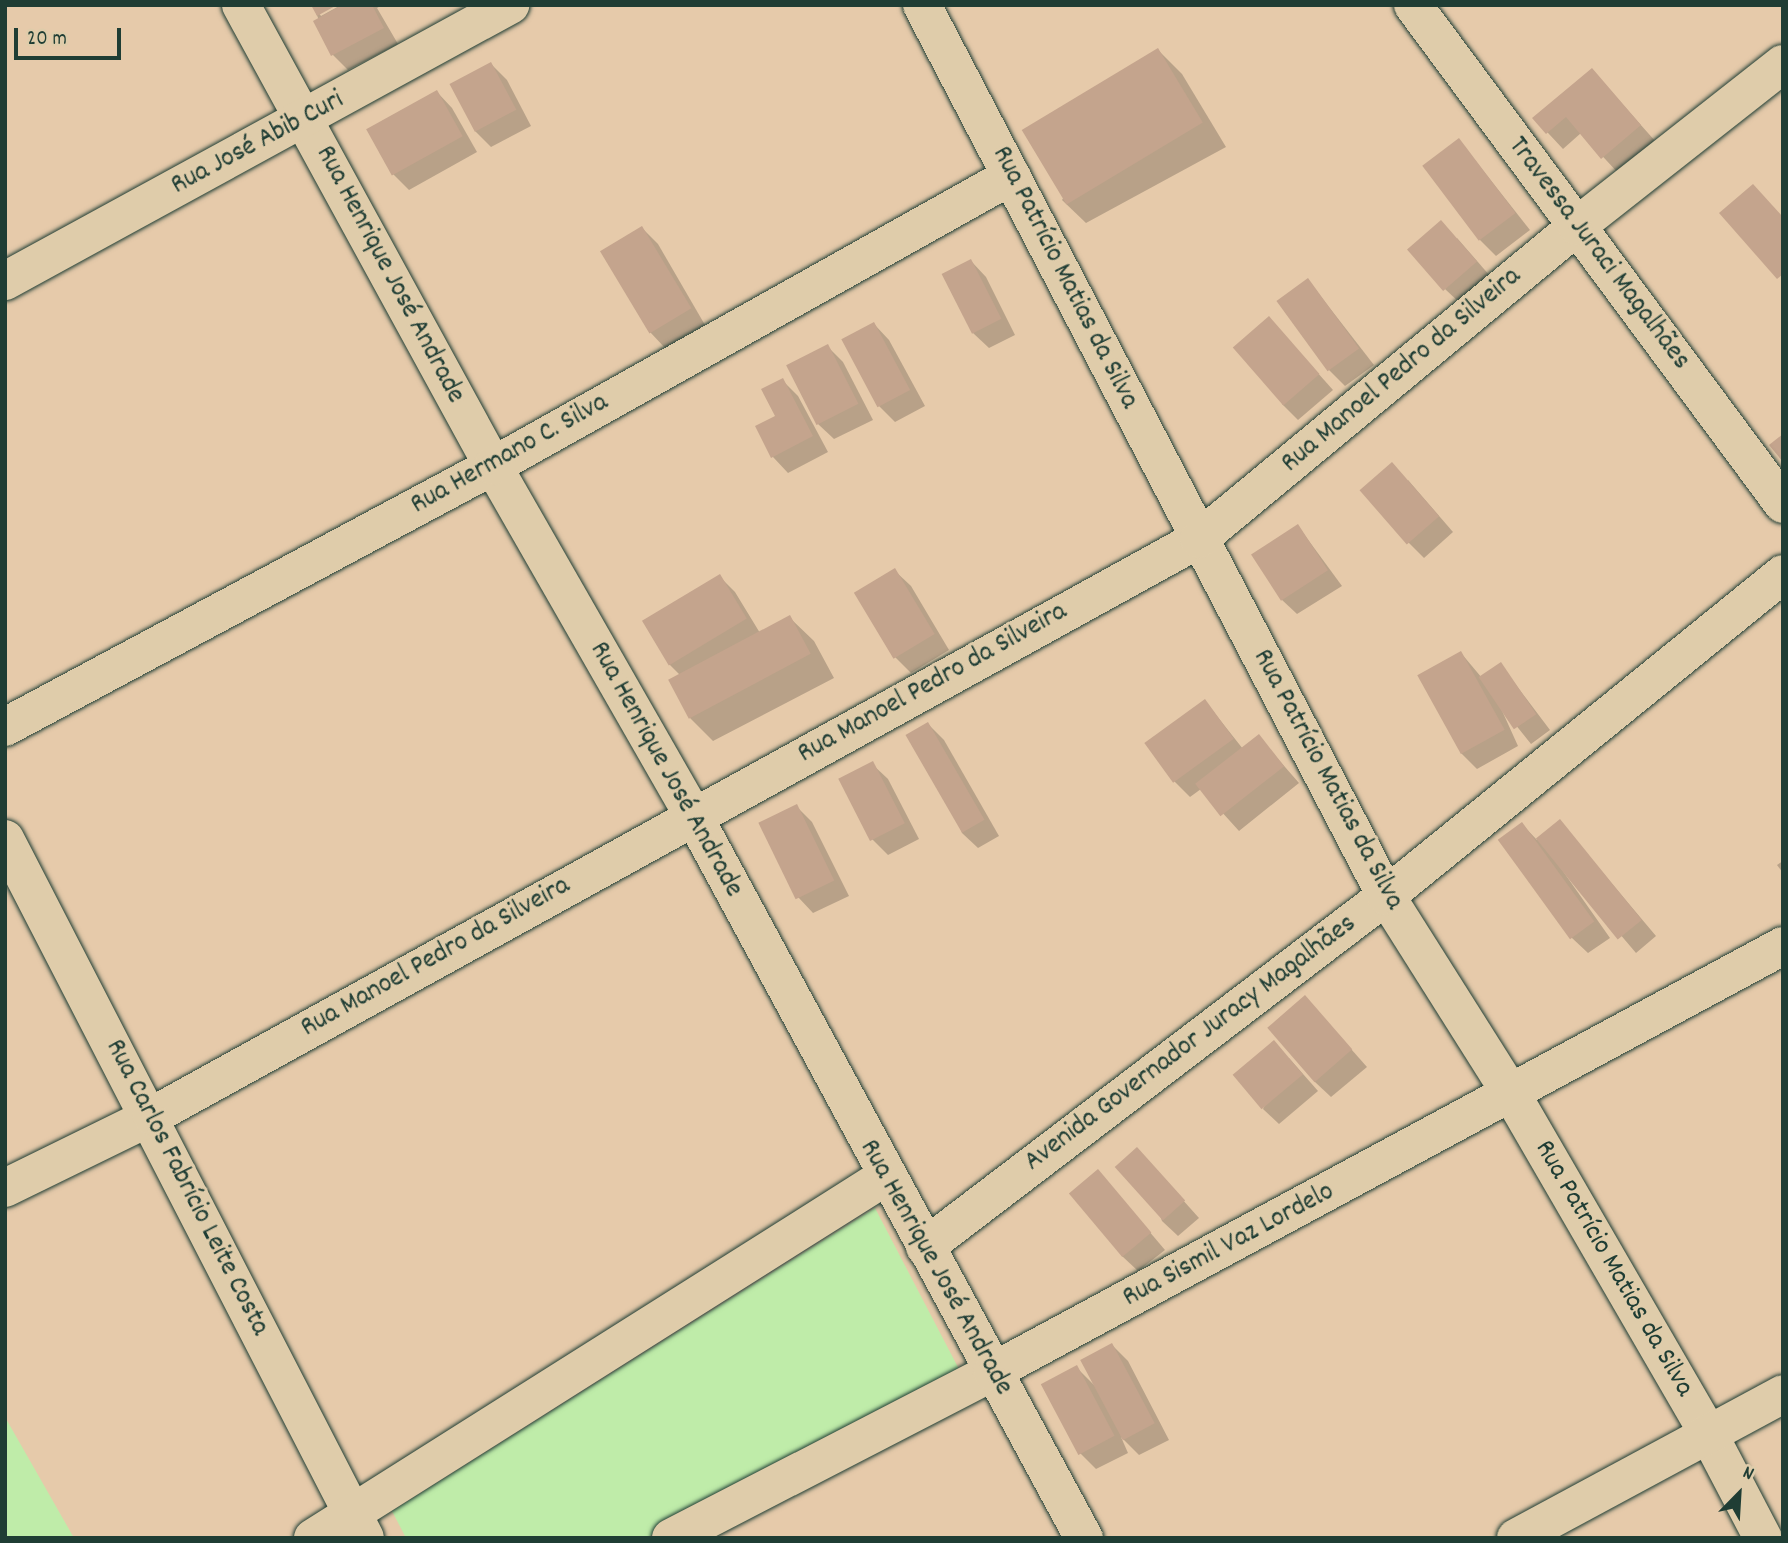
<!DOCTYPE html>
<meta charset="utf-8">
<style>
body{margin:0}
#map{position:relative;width:1788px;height:1543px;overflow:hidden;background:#e6caaa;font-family:Dekko,sans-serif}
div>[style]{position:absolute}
.green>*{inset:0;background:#bfeca9}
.shadow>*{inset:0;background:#0003}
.building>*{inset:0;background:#c4a48d;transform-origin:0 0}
.roads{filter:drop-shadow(0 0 2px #1f3d34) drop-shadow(0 0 2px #1f3d34)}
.minor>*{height:38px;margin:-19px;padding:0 19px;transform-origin:19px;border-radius:19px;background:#dfccaa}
span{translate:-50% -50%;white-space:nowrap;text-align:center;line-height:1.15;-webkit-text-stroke:6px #dfccaa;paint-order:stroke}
.street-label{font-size:28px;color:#1f3d34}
.frame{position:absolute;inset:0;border:7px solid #1f3d34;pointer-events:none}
.north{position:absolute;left:1704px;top:1459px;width:70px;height:70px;-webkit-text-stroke:5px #dfccaa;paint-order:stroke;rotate:24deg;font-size:19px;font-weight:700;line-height:28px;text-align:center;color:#1f3d34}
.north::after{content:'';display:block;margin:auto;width:24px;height:32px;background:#1f3d34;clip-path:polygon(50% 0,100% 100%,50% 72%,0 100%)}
.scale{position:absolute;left:14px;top:28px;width:107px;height:32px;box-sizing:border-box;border:4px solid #1f3d34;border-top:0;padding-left:9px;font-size:21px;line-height:24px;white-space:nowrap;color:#1f3d34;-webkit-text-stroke:5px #dfccaa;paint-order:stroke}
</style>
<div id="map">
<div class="green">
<div style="clip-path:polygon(875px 1208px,961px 1373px,646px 1538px,406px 1538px,392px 1511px)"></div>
<div style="clip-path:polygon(5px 1417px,74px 1538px,5px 1538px)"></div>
</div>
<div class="shadow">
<div style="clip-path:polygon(313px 5px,321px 16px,341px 5px,382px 5px,377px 8px,398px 44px,348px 70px,332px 54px)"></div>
<div style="clip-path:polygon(1158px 50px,1182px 74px,1226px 147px,1086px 223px,1062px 200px)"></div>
<div style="clip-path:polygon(491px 64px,507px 80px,531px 126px,491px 147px,475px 131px)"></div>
<div style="clip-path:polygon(1592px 70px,1656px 142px,1619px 174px,1581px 133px,1563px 149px,1535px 119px)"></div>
<div style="clip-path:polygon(437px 92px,452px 108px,477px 152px,409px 190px,393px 174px,368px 131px)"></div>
<div style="clip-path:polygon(1459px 140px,1530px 230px,1496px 256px,1480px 240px)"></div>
<div style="clip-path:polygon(642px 228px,658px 244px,705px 325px,665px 348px,650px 332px,602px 251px)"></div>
<div style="clip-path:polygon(1457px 238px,1491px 277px,1461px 304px,1445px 289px)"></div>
<div style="clip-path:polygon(971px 261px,986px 277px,1015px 335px,989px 348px,973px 333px)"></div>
<div style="clip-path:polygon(1308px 280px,1374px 365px,1345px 386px,1329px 370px)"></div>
<div style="clip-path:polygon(1269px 318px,1333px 390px,1298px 420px,1282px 404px)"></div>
<div style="clip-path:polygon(874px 324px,889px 340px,925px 406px,895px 422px,879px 406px,844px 340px)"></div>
<div style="clip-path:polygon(827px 346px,843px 362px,873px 420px,834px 439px,818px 424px)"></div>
<div style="clip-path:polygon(782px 380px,798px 396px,828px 452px,788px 473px,773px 457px)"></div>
<div style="clip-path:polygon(1408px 480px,1453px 532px,1424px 558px,1408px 542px)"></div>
<div style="clip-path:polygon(1298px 526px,1342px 586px,1297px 614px,1281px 599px)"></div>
<div style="clip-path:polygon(895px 571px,911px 586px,949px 650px,911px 673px,895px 657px,857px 593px)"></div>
<div style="clip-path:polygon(719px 576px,735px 592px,760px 633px,790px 618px,814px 641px,834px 678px,713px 741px,689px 717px,680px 675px,669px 664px)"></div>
<div style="clip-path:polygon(1461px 653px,1482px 678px,1501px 665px,1550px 730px,1531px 744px,1499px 704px,1518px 746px,1477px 769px,1461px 753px)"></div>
<div style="clip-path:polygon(1205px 701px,1243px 749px,1258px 736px,1299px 783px,1239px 831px,1201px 789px,1190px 797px,1174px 781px)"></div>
<div style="clip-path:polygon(928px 724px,944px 740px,999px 836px,978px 848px,962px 833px)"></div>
<div style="clip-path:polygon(872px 764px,888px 779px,919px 839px,888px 855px,872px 839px)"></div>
<div style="clip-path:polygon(796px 806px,812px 822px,849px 896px,813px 913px,798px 897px)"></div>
<div style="clip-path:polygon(1560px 822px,1656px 936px,1636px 953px,1546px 847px,1610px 938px,1588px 953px,1572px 938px,1522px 824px,1537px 840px)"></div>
<div style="clip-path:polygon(1783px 861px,1783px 873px,1777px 865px)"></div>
<div style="clip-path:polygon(1305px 997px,1367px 1067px,1331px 1097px,1315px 1082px)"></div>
<div style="clip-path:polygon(1289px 1058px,1318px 1091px,1279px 1124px,1263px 1109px)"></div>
<div style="clip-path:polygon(1137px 1149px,1199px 1218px,1178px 1236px,1162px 1221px)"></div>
<div style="clip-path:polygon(1098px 1171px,1165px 1250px,1138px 1271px,1122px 1256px)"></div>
<div style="clip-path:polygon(1112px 1345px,1128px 1361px,1169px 1440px,1139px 1455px,1121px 1437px,1128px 1453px,1096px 1469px,1080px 1453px,1043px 1384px,1076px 1367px,1094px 1385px)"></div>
</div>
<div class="building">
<div style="clip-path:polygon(311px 5px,337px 5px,317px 16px)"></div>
<div style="clip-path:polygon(342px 5px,372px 5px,384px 28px,331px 56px,313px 21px)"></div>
<div style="left:1158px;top:48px;width:87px;height:159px;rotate:59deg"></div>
<div style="left:491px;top:62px;width:54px;height:47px;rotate:62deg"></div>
<div style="clip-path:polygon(1592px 68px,1641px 125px,1601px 159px,1566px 117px,1546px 134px,1532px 118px)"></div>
<div style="left:437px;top:90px;width:53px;height:81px;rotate:61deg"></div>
<div style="left:1459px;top:138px;width:94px;height:46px;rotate:53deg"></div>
<div style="clip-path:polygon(1753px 184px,1783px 217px,1783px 274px,1777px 279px,1719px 213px)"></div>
<div style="left:1441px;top:220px;width:55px;height:45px;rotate:49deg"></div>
<div style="left:642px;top:226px;width:96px;height:49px;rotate:59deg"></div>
<div style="left:971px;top:259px;width:67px;height:33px;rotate:63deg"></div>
<div style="left:1308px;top:278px;width:87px;height:39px;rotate:54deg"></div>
<div style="left:1269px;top:316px;width:77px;height:48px;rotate:49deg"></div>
<div style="left:874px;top:322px;width:77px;height:37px;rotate:62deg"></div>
<div style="left:828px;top:344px;width:67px;height:47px;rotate:63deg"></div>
<div style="clip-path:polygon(783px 378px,813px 436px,771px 458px,755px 426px,775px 416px,761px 389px)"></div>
<div style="clip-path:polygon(1783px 434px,1783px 462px,1769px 445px)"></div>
<div style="left:1392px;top:462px;width:72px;height:43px;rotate:49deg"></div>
<div style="left:1298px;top:524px;width:55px;height:56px;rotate:57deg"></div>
<div style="left:895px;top:568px;width:77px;height:48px;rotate:59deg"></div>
<div style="left:720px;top:574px;width:52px;height:91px;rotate:59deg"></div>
<div style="left:790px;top:615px;width:44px;height:138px;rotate:62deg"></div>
<div style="left:1461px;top:651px;width:90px;height:50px;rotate:61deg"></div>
<div style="left:1501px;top:662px;width:63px;height:27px;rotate:56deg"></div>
<div style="left:1205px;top:699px;width:49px;height:75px;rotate:54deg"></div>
<div style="left:928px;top:722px;width:113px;height:26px;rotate:60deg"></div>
<div style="left:1259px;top:734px;width:41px;height:81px;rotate:52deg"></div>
<div style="left:873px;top:761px;width:70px;height:39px;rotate:63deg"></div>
<div style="left:797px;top:804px;width:85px;height:43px;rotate:64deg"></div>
<div style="left:1560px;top:819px;width:130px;height:31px;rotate:51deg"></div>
<div style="left:1522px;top:822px;width:123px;height:30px;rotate:54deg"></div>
<div style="left:1305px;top:995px;width:72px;height:50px;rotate:49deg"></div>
<div style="left:1274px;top:1040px;width:45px;height:54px;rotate:50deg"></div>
<div style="left:1137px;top:1147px;width:72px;height:30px;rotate:48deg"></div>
<div style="left:1098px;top:1169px;width:83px;height:38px;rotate:50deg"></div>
<div style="left:1112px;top:1343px;width:91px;height:36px;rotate:62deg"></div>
<div style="left:1077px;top:1365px;width:80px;height:41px;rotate:62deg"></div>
</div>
<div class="roads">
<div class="minor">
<div style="left:241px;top:5px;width:525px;rotate:61.34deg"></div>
<div style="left:493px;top:466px;width:402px;rotate:60.2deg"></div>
<div style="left:693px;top:815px;width:822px;rotate:61.6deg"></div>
<div style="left:922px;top:5px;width:1005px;rotate:62.49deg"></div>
<div style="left:1386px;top:896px;width:236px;rotate:57.7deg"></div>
<div style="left:1512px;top:1095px;width:391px;rotate:59.9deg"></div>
<div style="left:1708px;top:1433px;width:119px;rotate:62.4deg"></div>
<div style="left:1413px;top:5px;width:621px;rotate:53.44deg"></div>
<div style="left:5px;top:281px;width:576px;rotate:-28.66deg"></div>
<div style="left:5px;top:727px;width:553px;rotate:-28.14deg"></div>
<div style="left:493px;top:466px;width:594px;rotate:-29.24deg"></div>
<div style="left:5px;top:839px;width:786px;rotate:62.75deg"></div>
<div style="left:5px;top:1188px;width:164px;rotate:-26.1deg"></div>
<div style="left:152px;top:1116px;width:1195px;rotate:-28.86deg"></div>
<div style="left:1199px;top:539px;width:491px;rotate:-39.6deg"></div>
<div style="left:1577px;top:226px;width:262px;rotate:-38.2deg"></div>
<div style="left:925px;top:1247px;width:579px;rotate:-37.29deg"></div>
<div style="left:1386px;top:896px;width:511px;rotate:-39.04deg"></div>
<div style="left:313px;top:1538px;width:676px;rotate:-32.26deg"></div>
<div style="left:671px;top:1538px;width:361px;rotate:-27.3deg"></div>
<div style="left:992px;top:1372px;width:898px;rotate:-28.31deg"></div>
<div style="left:1516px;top:1538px;width:303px;rotate:-28.3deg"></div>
</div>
</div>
<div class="street-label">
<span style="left:258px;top:144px;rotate:-28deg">Rua José Abib Curi</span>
<span style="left:1598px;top:254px;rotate:53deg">Travessa Juraci Magalhães</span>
<span style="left:389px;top:275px;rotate:62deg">Rua Henrique José Andrade</span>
<span style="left:1064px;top:278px;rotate:63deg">Rua Patrício Matias da Silva</span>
<span style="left:1402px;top:371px;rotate:-40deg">Rua Manoel Pedro da Silveira</span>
<span style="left:510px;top:455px;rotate:-29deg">Rua Hermano C. Silva</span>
<span style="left:933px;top:684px;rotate:-29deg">Rua Manoel Pedro da Silveira</span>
<span style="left:665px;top:770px;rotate:61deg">Rua Henrique José Andrade</span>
<span style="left:1327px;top:780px;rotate:62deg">Rua Patrício Matias da Silva</span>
<span style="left:436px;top:958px;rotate:-29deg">Rua Manoel Pedro da Silveira</span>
<span style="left:1191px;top:1044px;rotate:-37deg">Avenida Governador Juracy Magalhães</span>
<span style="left:186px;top:1188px;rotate:63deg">Rua Carlos Fabrício Leite Costa</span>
<span style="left:1229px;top:1246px;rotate:-28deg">Rua Sismil Vaz Lordelo</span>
<span style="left:935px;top:1268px;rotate:61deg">Rua Henrique José Andrade</span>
<span style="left:1613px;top:1269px;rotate:60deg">Rua Patrício Matias da Silva</span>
</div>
<div class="frame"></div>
<div class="north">N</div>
<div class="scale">20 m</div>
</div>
